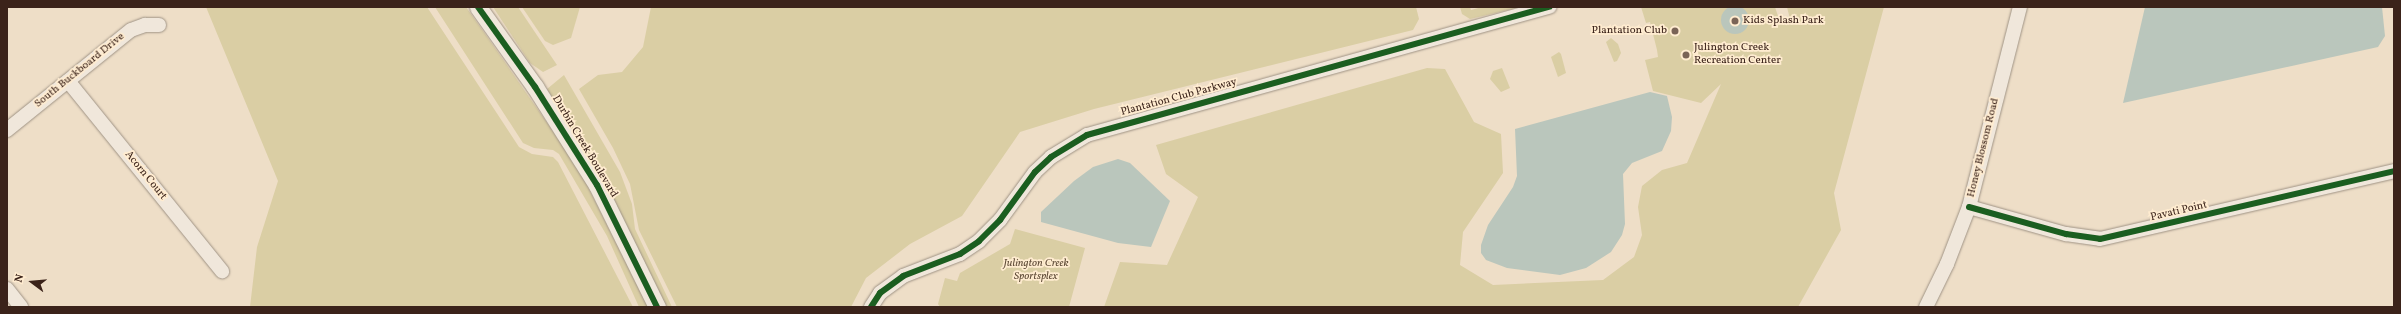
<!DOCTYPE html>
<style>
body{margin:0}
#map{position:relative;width:2401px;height:314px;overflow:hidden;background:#eedec7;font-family:Vollkorn,serif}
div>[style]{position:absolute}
.green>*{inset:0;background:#dacea4}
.water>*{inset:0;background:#bac6bc}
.round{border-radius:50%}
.roads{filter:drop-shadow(0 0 1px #9f9385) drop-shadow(0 0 1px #9f9385)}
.minor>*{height:14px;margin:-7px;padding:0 7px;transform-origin:7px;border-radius:7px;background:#f0e7db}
.tertiary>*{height:17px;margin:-8.5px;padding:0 8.5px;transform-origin:8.5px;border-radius:8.5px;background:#f0e7db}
.cycleway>*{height:6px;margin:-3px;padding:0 3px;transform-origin:3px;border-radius:3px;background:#1b5e20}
.dots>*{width:11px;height:11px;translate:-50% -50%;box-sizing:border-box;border:2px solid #ffecd0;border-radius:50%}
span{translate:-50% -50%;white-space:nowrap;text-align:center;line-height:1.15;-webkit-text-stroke:3.5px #ffecd0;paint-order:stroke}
.poi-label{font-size:11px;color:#3b231a}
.left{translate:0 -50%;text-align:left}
.right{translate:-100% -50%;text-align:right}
.street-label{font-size:11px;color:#3b231a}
.park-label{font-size:11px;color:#5e4a36;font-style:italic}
.frame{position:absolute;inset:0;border:8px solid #3b231a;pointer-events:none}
.north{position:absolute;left:12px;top:262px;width:40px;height:40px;-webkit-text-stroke:3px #ffecd0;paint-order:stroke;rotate:286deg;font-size:11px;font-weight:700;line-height:16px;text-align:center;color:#3b231a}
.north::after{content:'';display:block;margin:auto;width:14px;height:18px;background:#3b231a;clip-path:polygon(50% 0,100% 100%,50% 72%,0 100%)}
</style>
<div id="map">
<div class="green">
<div style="clip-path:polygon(206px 7px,427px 7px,519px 147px,532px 154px,553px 157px,558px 162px,633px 307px,250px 307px,257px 247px,278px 181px)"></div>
<div style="clip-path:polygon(435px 7px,466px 7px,488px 38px,559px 140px,584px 179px,648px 307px,639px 307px,607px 236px,559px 154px,553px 150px,534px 148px,523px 143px)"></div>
<div style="clip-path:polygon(493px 7px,518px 7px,557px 65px,543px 72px,530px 63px)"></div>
<div style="clip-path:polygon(522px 7px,580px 7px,571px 38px,553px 45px,545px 41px)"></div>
<div style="clip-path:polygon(651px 7px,1416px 7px,1419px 19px,1413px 30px,1094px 109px,1020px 132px,962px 216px,910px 244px,866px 278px,851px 307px,677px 307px,639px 230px,630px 184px,613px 148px,579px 89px,598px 75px,622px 72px,643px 47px)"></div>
<div style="clip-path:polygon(1460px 7px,1470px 7px,1471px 10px,1482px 7px,1521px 7px,1470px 19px,1462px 14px)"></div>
<div style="clip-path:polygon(1641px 7px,1775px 7px,1780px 22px,1790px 19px,1787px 7px,1884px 7px,1834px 193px,1841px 230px,1798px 307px,1104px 307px,1120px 262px,1167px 265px,1198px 197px,1166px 174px,1156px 145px,1427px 68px,1445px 69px,1474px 122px,1501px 134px,1503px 173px,1463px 232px,1460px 265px,1493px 285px,1603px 280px,1634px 257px,1642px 235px,1638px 207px,1642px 186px,1662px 170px,1687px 163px,1721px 84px,1701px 103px,1653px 91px,1645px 60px,1658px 57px,1657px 50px,1650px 22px,1646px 23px)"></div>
<div style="clip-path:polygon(1611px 38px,1618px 44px,1621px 53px,1617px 61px,1614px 62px,1606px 42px)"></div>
<div style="clip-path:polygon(1559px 52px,1561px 54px,1566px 73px,1558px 77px,1551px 57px)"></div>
<div style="clip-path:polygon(1502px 68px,1510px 88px,1501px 92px,1490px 79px,1493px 71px)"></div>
<div style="clip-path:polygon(564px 75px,620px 172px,632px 204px,635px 229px,672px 307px,665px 307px,596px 170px,547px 89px)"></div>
<div style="clip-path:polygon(1015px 229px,1085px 248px,1069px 307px,940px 307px,938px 304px,945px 278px,957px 281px,960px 273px,1010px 244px)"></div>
</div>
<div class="water">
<div class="round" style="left:1721px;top:6px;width:28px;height:28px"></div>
<div style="clip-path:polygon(2145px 7px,2382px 7px,2385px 36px,2378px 47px,2123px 103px)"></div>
<div style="clip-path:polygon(1650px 92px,1667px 96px,1672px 117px,1671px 131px,1662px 151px,1632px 163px,1623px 174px,1625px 224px,1622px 235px,1611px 252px,1586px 268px,1560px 275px,1507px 268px,1486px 260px,1481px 253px,1481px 245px,1488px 225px,1513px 187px,1517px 176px,1515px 129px)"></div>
<div style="clip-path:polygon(1118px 159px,1130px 163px,1170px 201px,1151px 247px,1118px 243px,1041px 222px,1041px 212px,1074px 181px,1093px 167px)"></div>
</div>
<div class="roads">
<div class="minor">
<div style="left:68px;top:81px;width:245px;rotate:51deg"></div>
<div style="left:7px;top:130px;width:159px;rotate:-38.9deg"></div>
<div style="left:131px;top:30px;width:15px;rotate:-20deg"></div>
<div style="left:145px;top:25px;width:14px"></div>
<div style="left:1969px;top:207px;width:101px;rotate:15.6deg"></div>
<div style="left:2066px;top:234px;width:34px;rotate:8deg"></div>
<div style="left:2100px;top:239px;width:302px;rotate:-13deg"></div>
<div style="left:7px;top:289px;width:23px;rotate:52deg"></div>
<div style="left:871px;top:307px;width:17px;rotate:-57deg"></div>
<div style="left:880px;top:293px;width:29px;rotate:-36deg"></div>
<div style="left:903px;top:276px;width:61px;rotate:-21.1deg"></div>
<div style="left:960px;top:254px;width:23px;rotate:-34deg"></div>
<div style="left:979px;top:241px;width:30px;rotate:-45deg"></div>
<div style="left:1000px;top:220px;width:59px;rotate:-53.9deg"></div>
<div style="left:1035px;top:172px;width:22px;rotate:-43deg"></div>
<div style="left:1051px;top:157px;width:42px;rotate:-31.4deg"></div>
<div style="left:1087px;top:135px;width:480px;rotate:-15.5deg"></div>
<div style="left:1926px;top:307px;width:48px;rotate:-64deg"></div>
<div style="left:1947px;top:264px;width:61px;rotate:-68.9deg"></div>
<div style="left:1969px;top:207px;width:206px;rotate:-75.7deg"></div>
</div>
<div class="tertiary">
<div style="left:478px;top:7px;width:98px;rotate:54.5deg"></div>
<div style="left:535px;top:87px;width:116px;rotate:57.7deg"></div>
<div style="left:597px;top:185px;width:136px;rotate:63.8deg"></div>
</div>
</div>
<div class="cycleway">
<div style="left:478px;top:7px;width:98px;rotate:54.5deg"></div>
<div style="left:535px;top:87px;width:116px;rotate:57.7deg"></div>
<div style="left:597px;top:185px;width:136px;rotate:63.8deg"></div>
<div style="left:1969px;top:207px;width:101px;rotate:15.6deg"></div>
<div style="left:2066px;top:234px;width:34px;rotate:8deg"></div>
<div style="left:2100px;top:239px;width:302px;rotate:-13deg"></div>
<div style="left:871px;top:307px;width:17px;rotate:-57deg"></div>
<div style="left:880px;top:293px;width:29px;rotate:-36deg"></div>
<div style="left:903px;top:276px;width:61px;rotate:-21.1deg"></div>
<div style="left:960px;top:254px;width:23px;rotate:-34deg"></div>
<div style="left:979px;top:241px;width:30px;rotate:-45deg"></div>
<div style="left:1000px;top:220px;width:59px;rotate:-53.9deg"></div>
<div style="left:1035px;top:172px;width:22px;rotate:-43deg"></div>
<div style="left:1051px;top:157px;width:42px;rotate:-31.4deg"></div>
<div style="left:1087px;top:135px;width:480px;rotate:-15.5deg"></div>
</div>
<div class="dots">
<div style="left:1735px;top:21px;background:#7a6457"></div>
<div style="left:1675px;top:31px;background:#7a6457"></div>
<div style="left:1686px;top:55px;background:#7a6457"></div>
</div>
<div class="poi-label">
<span class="left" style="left:1743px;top:21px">Kids Splash Park</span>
<span class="right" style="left:1667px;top:31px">Plantation Club</span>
<span class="left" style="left:1694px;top:55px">Julington Creek<br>Recreation Center</span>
</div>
<div class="street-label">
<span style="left:80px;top:71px;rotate:-39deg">South Buckboard Drive</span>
<span style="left:1179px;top:98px;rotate:-15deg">Plantation Club Parkway</span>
<span style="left:584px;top:147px;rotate:59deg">Durbin Creek Boulevard</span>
<span style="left:1984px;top:148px;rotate:-76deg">Honey Blossom Road</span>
<span style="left:145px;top:176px;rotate:51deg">Acorn Court</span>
<span style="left:2179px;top:212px;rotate:-13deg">Pavati Point</span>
</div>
<div class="park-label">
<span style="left:1036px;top:271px">Julington Creek<br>Sportsplex</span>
</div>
<div class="frame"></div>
<div class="north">N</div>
</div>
